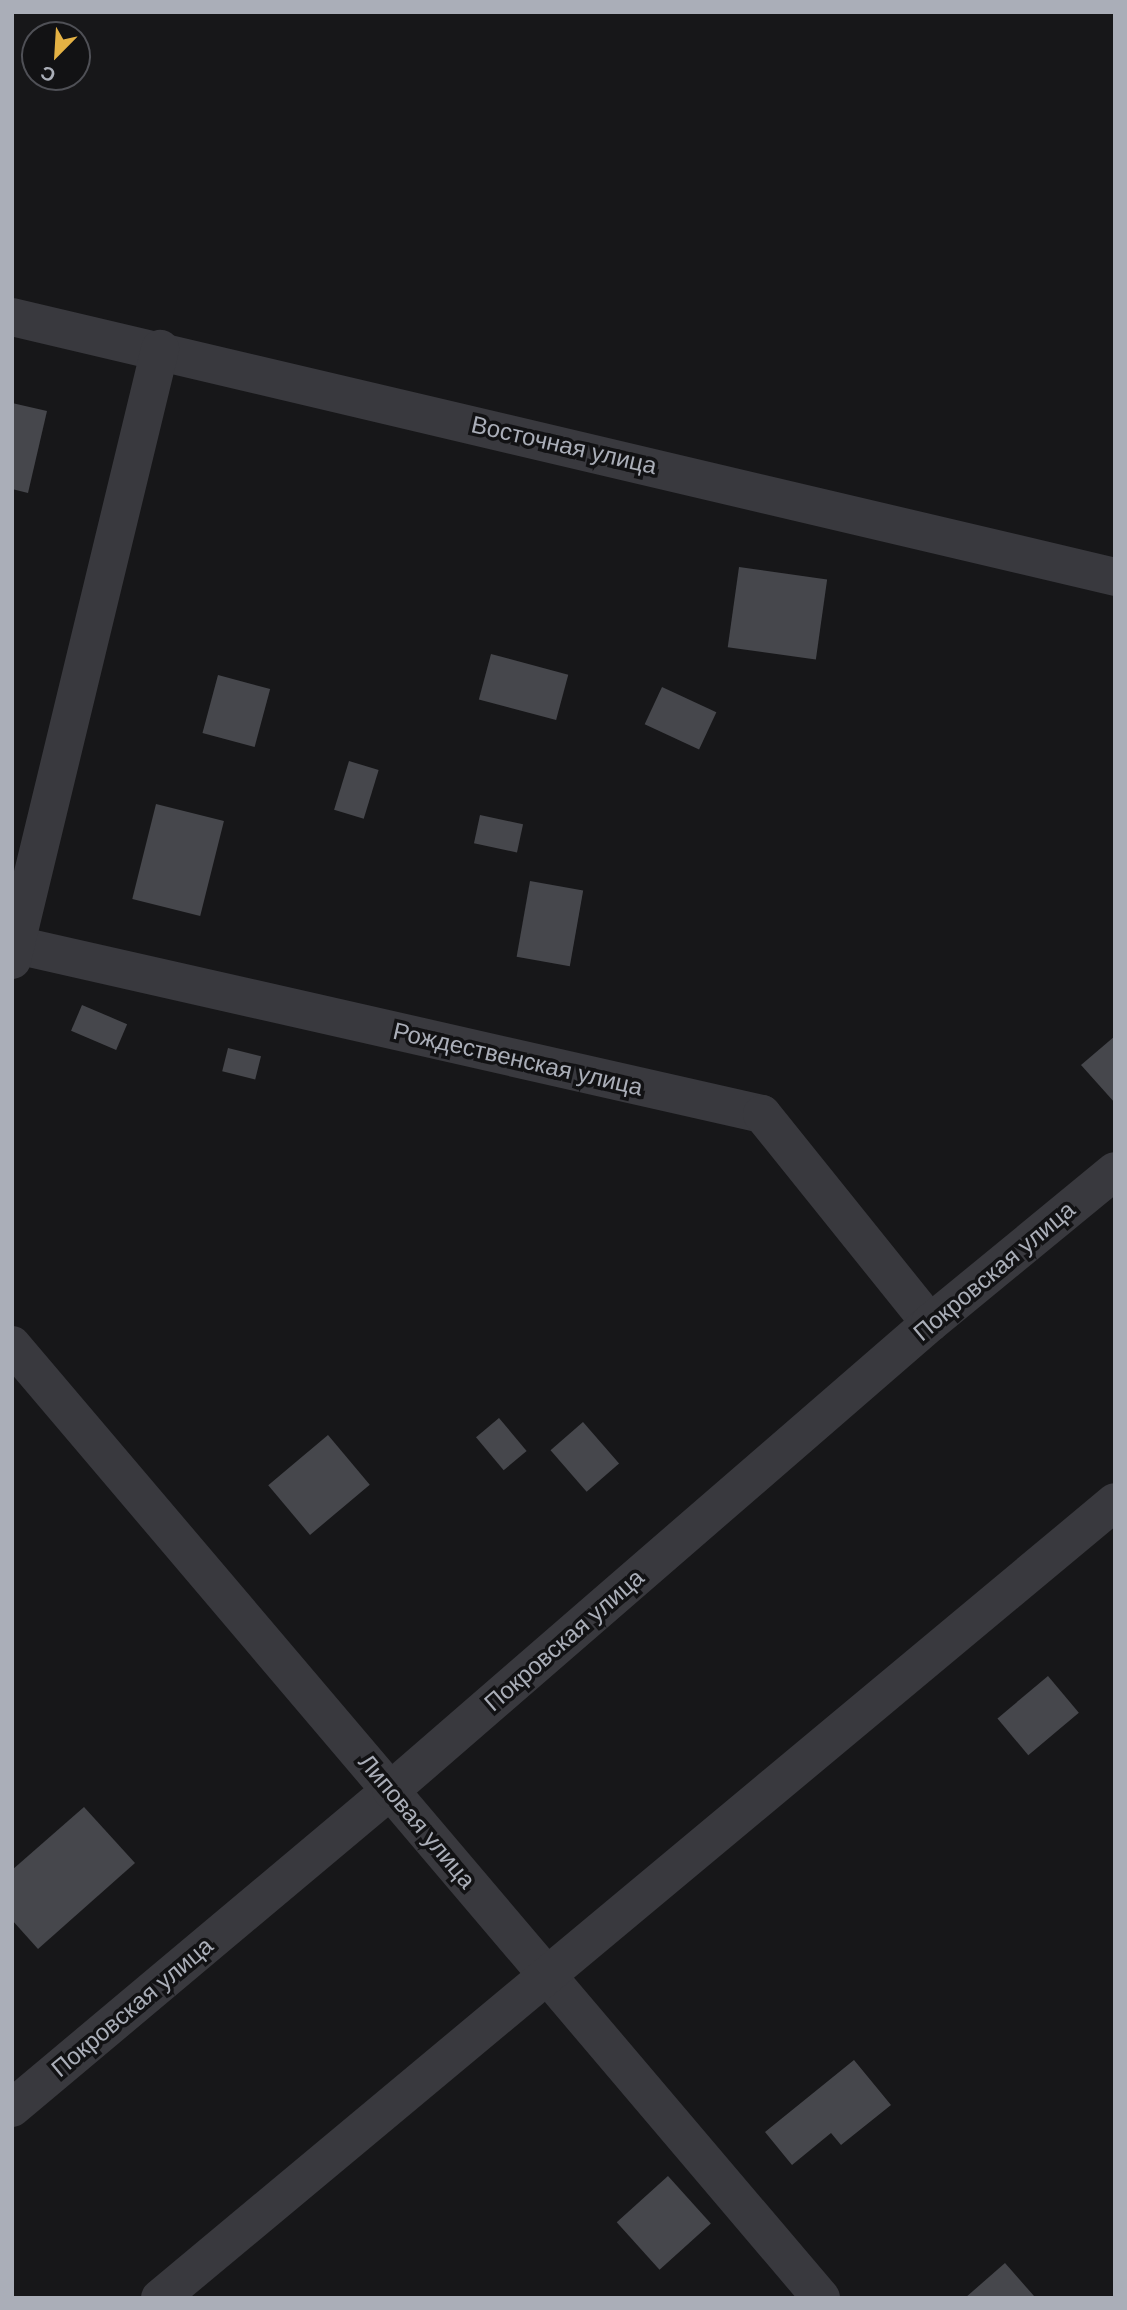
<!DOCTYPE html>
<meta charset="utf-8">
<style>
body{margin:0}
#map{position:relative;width:1127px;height:2310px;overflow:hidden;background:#171719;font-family:"DM Sans",sans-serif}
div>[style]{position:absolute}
.building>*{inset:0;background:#46474c;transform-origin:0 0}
.minor>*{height:38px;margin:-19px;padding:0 19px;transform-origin:19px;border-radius:19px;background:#39393e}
span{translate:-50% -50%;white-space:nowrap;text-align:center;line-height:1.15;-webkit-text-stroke:7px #121214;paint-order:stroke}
.street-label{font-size:24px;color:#aaaeb8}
.frame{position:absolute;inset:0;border:14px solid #aaaeb8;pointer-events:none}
.north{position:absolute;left:21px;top:21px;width:70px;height:70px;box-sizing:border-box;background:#121214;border:2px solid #4f5056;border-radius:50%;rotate:204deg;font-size:19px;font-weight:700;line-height:28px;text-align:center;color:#aaaeb8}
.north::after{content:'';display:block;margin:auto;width:24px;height:32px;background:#e5b244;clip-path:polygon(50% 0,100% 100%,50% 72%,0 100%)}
</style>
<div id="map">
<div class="building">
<div style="clip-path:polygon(12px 403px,47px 411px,28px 493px,12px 489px)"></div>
<div style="left:739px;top:567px;width:89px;height:81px;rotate:8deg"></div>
<div style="left:491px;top:654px;width:80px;height:47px;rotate:15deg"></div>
<div style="left:218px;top:675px;width:54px;height:60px;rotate:15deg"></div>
<div style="left:662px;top:687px;width:60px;height:41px;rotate:25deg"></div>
<div style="left:349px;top:761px;width:31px;height:51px;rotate:17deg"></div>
<div style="left:156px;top:804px;width:70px;height:98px;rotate:14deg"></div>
<div style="left:480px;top:815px;width:44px;height:29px;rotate:12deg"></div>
<div style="left:530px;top:881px;width:54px;height:77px;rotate:10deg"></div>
<div style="left:82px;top:1005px;width:49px;height:28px;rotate:23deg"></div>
<div style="clip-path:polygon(1115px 1036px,1115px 1103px,1081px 1065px)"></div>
<div style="left:228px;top:1048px;width:34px;height:24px;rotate:14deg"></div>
<div style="left:499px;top:1418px;width:43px;height:30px;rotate:50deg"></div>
<div style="left:583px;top:1422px;width:55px;height:43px;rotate:49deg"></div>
<div style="left:328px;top:1435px;width:65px;height:78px;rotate:50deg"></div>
<div style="left:1048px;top:1676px;width:48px;height:66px;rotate:50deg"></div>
<div style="clip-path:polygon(84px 1807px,135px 1863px,38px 1949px,12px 1920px,12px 1870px)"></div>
<div style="clip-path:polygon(854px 2060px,891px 2105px,841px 2145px,831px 2133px,792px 2165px,765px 2132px)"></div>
<div style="left:668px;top:2176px;width:64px;height:69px;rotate:48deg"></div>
<div style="clip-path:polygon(1005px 2263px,1034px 2296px,965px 2298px)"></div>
</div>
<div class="minor">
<div style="left:12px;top:317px;width:1133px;rotate:13.26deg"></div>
<div style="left:12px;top:944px;width:769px;rotate:12.77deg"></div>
<div style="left:762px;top:1114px;width:268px;rotate:51.2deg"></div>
<div style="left:12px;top:960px;width:629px;rotate:-76.38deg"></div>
<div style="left:12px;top:1345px;width:1250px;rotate:49.67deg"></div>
<div style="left:12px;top:2108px;width:495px;rotate:-40deg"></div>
<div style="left:391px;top:1790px;width:713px;rotate:-40.91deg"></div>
<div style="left:930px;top:1323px;width:239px;rotate:-39.4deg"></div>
<div style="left:160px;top:2298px;width:1243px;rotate:-39.81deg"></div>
</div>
<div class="street-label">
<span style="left:564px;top:445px;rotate:13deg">Восточная улица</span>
<span style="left:518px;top:1059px;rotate:13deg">Рождественская улица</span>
<span style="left:994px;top:1271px;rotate:-40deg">Покровская улица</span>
<span style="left:564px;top:1640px;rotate:-41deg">Покровская улица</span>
<span style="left:417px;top:1821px;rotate:50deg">Липовая улица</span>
<span style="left:132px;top:2007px;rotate:-40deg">Покровская улица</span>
</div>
<div class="frame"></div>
<div class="north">С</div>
</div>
